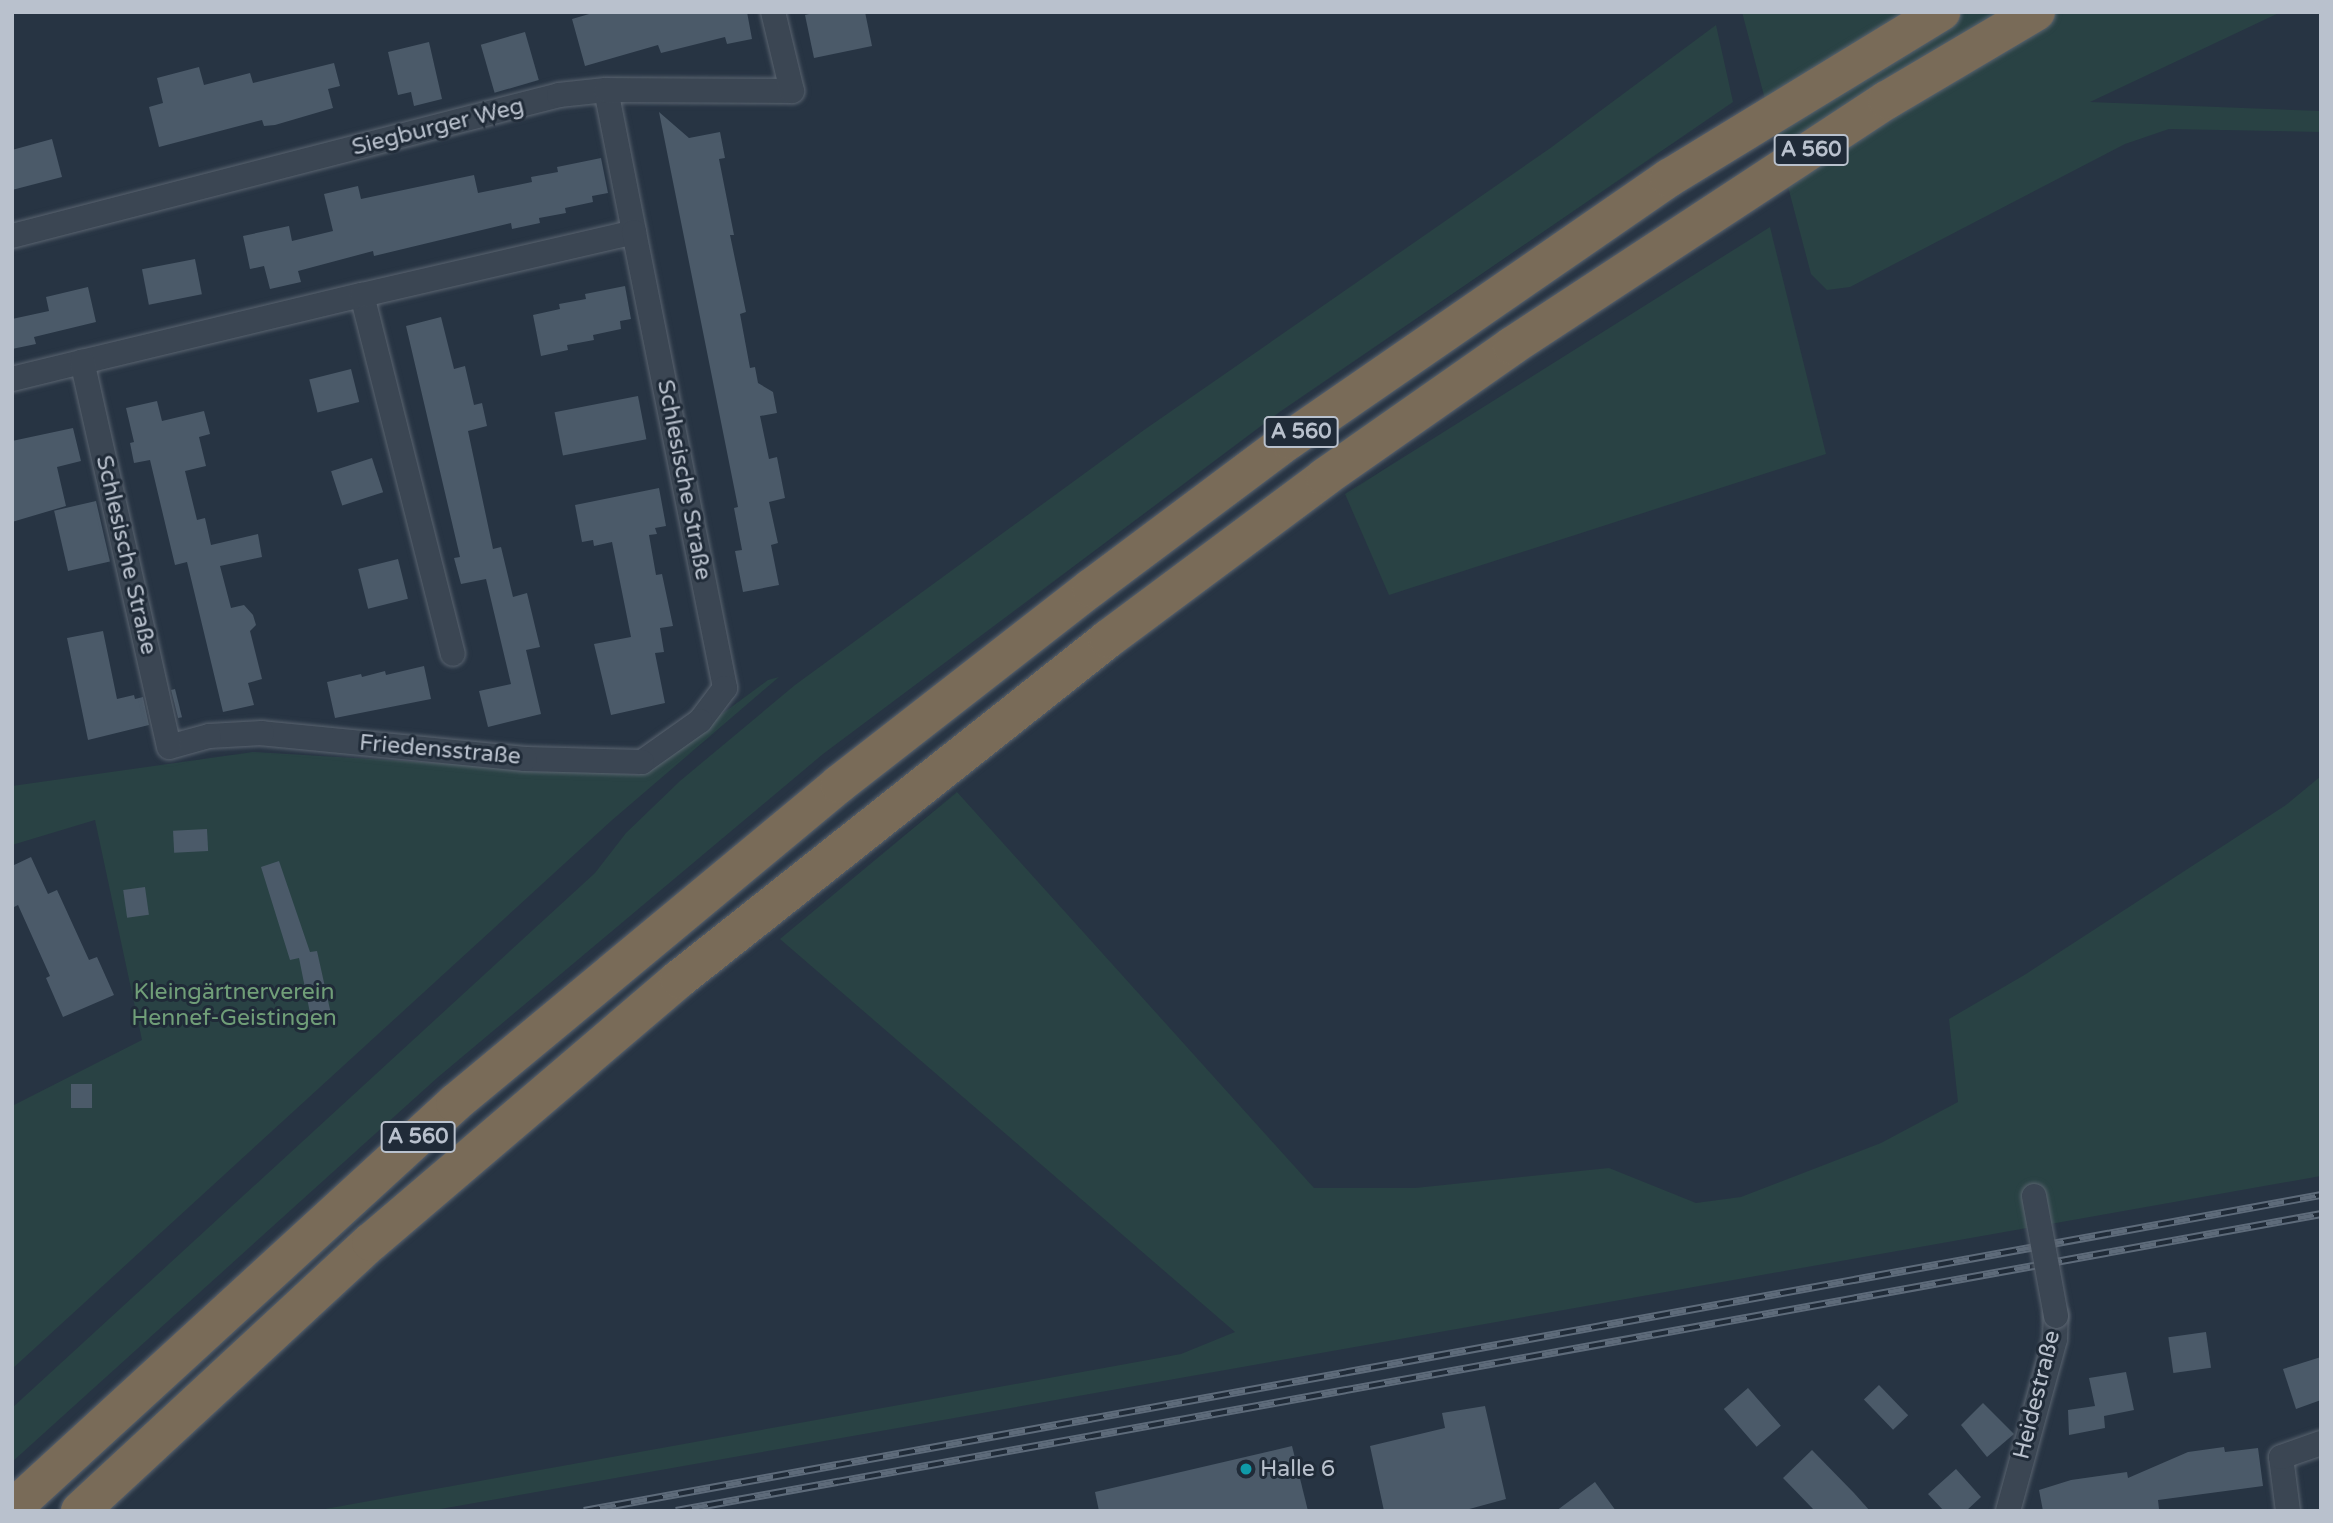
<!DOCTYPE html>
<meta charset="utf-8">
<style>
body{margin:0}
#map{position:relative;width:2333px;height:1523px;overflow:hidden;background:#273443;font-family:"Varela Round",sans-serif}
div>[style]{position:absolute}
.green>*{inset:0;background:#294244}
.building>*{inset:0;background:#4b5a69;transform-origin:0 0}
.roads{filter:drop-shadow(0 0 2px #5a6470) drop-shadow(0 0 2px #5a6470)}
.minor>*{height:24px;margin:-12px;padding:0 12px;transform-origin:12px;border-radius:12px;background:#3b4653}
.motorway>*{height:38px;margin:-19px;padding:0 19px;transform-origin:19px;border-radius:19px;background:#796b58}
.rail>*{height:8px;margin-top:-4px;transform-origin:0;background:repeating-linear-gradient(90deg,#202b38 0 16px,#5e6b7a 0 32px);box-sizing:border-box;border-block:2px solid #5e6b7a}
.bridges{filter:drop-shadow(0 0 2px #5a6470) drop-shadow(0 0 2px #5a6470)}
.minor-bridge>*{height:24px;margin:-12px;padding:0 12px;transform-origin:12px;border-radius:12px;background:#3b4653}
.dots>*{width:19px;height:19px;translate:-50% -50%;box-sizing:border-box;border:4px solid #202b38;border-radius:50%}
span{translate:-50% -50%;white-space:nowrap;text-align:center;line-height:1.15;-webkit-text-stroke:6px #202b38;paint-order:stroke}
.shield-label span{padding:2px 5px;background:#202b38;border:2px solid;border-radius:5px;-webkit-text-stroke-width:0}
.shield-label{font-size:21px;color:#b9c1cd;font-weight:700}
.street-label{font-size:23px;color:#b9c1cd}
.park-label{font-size:23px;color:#709e78}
.poi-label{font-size:23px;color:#b9c1cd}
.left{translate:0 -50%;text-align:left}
.frame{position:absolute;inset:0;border:14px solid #b9c1cd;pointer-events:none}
</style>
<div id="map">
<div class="green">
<div style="clip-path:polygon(1742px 12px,2281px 12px,2090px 102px,2321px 111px,2321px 132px,2169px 129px,2125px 144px,1850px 287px,1827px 290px,1811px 274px)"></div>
<div style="clip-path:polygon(1716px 25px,1733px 102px,1281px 411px,823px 754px,437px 1078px,12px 1462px,12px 1408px,595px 873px,626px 833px,680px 781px,795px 685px,1144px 430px,1549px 149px)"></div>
<div style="clip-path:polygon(1770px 227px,1826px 454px,1389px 595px,1345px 494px)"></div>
<div style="clip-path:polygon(779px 677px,611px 821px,12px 1369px,12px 1106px,142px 1040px,95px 820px,12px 845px,12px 786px,253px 752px,639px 775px,768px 680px)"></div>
<div style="clip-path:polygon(2321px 776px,2321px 1176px,429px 1511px,314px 1511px,1181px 1354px,1235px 1332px,780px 939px,957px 792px,1314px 1188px,1415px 1188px,1609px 1168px,1696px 1203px,1741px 1197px,1881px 1143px,1958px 1102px,1949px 1019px,2026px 974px,2286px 805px)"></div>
</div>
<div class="building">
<div style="clip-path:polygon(596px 12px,747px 12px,752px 39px,727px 44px,725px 37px,661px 53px,658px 45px,585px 66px,572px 19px)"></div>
<div style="clip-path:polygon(818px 12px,865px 12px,872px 46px,814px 58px,805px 15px)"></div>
<div style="left:525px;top:32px;width:50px;height:46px;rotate:74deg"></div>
<div style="clip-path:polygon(429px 42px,442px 99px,414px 106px,411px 92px,398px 95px,388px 52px)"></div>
<div style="clip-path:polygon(334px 63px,340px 86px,328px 89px,333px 108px,275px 125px,264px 126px,262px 120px,159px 147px,149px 107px,163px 103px,157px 78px,199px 67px,204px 85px,250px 73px,253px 83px)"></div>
<div style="clip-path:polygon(659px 112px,689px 138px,720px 132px,725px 158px,719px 159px,734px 235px,730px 235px,746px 312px,740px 314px,750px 368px,755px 367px,758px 383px,773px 392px,777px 413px,760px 416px,769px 459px,777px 457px,785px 498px,769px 502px,778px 543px,771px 545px,779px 585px,743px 592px,735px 551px,742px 550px,734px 508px,738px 507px)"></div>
<div style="clip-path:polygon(52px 139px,62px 177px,12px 190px,12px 150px)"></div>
<div style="clip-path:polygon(601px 158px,608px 193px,592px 196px,593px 202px,565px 208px,566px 213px,539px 218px,540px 223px,512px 229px,511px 223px,374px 256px,373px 251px,298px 271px,301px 282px,270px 289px,264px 266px,250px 269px,243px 236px,289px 226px,292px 241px,333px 231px,324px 194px,358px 186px,361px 199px,474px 175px,478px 193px,532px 182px,531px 177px,558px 172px,557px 167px)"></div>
<div style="left:195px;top:259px;width:36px;height:54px;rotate:79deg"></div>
<div style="clip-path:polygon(625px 286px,631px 319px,620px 321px,621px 329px,593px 335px,594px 340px,567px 345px,568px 350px,541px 356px,533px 315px,560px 309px,559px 304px,586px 299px,585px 294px)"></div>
<div style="clip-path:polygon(88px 287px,96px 322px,34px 337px,36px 344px,12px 349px,12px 319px,49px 311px,46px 297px)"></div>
<div style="clip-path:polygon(441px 317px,454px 369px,465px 366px,474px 405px,482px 403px,487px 426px,468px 431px,493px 549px,501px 547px,513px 597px,527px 593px,540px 647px,526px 650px,541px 714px,488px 727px,479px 691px,511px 684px,486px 579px,461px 584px,454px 558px,460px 557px,406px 326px)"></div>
<div style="left:351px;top:369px;width:34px;height:43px;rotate:76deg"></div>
<div style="left:638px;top:396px;width:44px;height:85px;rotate:79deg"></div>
<div style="clip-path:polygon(157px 401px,162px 421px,204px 411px,210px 434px,199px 437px,206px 466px,185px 471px,197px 520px,205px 518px,211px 545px,258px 534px,262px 557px,220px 566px,231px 608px,244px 605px,253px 615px,256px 625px,250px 631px,262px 679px,248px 683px,254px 705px,223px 712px,187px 562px,175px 565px,150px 460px,134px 463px,130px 443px,134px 442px,126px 408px)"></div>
<div style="clip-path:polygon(73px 428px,81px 461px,57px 467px,66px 506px,12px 522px,12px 441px)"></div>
<div style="left:372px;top:458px;width:36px;height:43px;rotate:72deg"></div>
<div style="clip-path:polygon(659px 488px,666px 526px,655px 528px,657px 534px,649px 535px,656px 575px,662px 574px,673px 626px,660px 628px,664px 652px,655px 653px,665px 703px,611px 715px,594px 644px,631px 637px,612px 542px,594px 546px,593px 540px,582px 542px,575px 505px)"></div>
<div style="left:96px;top:501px;width:62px;height:43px;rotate:77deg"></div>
<div style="left:398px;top:559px;width:41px;height:41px;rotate:76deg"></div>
<div style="clip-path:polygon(103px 631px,117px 699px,134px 695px,135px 699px,143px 697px,149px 725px,88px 740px,67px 638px)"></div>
<div style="clip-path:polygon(424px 666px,431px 699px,335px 718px,327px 682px,361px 674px,362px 677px,385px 671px,386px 675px)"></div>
<div style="left:175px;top:689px;width:29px;height:4px;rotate:76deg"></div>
<div style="left:207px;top:829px;width:22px;height:34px;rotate:87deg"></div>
<div style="clip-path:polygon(31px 857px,48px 894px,57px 890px,89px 960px,97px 957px,114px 995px,63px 1017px,46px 978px,50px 976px,18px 905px,12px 908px,12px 866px)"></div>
<div style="clip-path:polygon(279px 861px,310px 952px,317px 951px,331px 1014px,311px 1018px,299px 958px,290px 960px,261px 867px)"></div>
<div style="left:145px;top:887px;width:28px;height:22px;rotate:82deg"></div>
<div style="left:71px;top:1084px;width:21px;height:24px"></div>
<div style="left:2206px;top:1332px;width:36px;height:38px;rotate:82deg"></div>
<div style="clip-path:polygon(2321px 1357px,2321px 1400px,2296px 1409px,2283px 1369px)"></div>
<div style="clip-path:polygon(2126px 1372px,2134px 1410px,2104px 1416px,2105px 1428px,2069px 1435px,2068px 1410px,2095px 1406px,2089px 1378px)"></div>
<div style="left:1879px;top:1385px;width:42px;height:21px;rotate:46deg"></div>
<div style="left:1748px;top:1388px;width:50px;height:32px;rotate:49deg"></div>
<div style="clip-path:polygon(1983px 1403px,2014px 1434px,1987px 1457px,1961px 1425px)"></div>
<div style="clip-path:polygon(1485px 1406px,1506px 1499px,1462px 1511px,1384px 1511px,1370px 1446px,1445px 1428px,1442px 1413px)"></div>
<div style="clip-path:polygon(1292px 1446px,1308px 1511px,1099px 1511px,1095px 1492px)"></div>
<div style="clip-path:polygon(2224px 1447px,2225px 1452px,2258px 1448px,2263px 1486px,2158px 1500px,2159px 1509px,2148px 1511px,2043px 1511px,2039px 1490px,2071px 1480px,2127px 1472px,2128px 1478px,2188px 1452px)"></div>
<div style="clip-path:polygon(1812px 1450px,1854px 1493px,1870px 1511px,1815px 1511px,1783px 1478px)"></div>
<div style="clip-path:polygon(1956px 1469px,1981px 1497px,1966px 1511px,1944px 1511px,1928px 1494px)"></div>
<div style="clip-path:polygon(1595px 1482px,1616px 1511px,1556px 1511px)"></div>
</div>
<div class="roads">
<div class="minor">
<div style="left:606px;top:90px;width:145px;rotate:78.8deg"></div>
<div style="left:12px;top:236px;width:565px;rotate:-14.45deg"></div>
<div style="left:559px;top:95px;width:47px;rotate:-6.1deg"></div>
<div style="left:606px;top:90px;width:186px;rotate:0.3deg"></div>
<div style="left:792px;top:91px;width:81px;rotate:-103.5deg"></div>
<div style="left:362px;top:295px;width:370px;rotate:75.8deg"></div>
<div style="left:12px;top:379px;width:72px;rotate:-13.7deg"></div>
<div style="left:82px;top:362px;width:288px;rotate:-13.5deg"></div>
<div style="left:362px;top:295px;width:279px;rotate:-13deg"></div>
<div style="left:634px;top:232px;width:465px;rotate:78.7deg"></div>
<div style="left:725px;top:688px;width:41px;rotate:127.1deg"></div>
<div style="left:700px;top:721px;width:71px;rotate:144.7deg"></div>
<div style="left:642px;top:762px;width:117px;rotate:-178.5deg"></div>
<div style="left:525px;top:759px;width:264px;rotate:-174.4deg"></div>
<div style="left:262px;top:733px;width:53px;rotate:176.8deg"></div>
<div style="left:209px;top:736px;width:41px;rotate:164.6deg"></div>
<div style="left:169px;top:747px;width:395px;rotate:-102.7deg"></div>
<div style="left:2008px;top:1511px;width:178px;rotate:-74.7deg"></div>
<div style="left:2055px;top:1339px;width:23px;rotate:-88deg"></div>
<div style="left:2288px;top:1511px;width:54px;rotate:-97.4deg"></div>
<div style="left:2281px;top:1457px;width:42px;rotate:-19.3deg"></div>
</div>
<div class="motorway">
<div style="left:12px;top:1509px;width:601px;rotate:-42.5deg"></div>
<div style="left:455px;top:1103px;width:499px;rotate:-39.7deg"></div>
<div style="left:839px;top:784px;width:319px;rotate:-37.9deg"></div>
<div style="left:1091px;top:588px;width:247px;rotate:-36.8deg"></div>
<div style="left:1289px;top:440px;width:462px;rotate:-34.6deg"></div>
<div style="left:1669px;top:178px;width:319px;rotate:-31.4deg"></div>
<div style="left:80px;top:1511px;width:396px;rotate:-42.8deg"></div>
<div style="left:371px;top:1242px;width:405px;rotate:-40.5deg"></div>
<div style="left:679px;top:979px;width:547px;rotate:-38.4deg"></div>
<div style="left:1108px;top:639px;width:271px;rotate:-36.7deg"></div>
<div style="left:1325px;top:477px;width:228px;rotate:-35deg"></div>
<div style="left:1512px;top:346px;width:448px;rotate:-33.3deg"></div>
<div style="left:1887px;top:100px;width:173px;rotate:-30.6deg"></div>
</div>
</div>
<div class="rail">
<div style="left:584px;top:1511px;width:1766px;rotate:-10.31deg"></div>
<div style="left:676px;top:1511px;width:1672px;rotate:-10.23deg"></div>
</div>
<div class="bridges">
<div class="minor-bridge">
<div style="left:2034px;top:1196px;width:122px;rotate:79.6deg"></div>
</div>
</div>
<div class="dots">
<div style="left:1246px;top:1469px;background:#0f9aa8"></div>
</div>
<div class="shield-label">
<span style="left:1811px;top:150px">A 560</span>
<span style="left:1301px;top:432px">A 560</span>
<span style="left:418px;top:1137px">A 560</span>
</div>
<div class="street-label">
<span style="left:438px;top:127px;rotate:-14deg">Siegburger Weg</span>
<span style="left:684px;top:480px;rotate:79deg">Schlesische Straße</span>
<span style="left:126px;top:555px;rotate:77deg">Schlesische Straße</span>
<span style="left:440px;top:750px;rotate:5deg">Friedensstraße</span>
<span style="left:2037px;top:1395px;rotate:-76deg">Heidestraße</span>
</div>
<div class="park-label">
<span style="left:234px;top:1005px">Kleingärtnerverein<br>Hennef-Geistingen</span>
</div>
<div class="poi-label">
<span class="left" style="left:1260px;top:1469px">Halle 6</span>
</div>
<div class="frame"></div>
</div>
